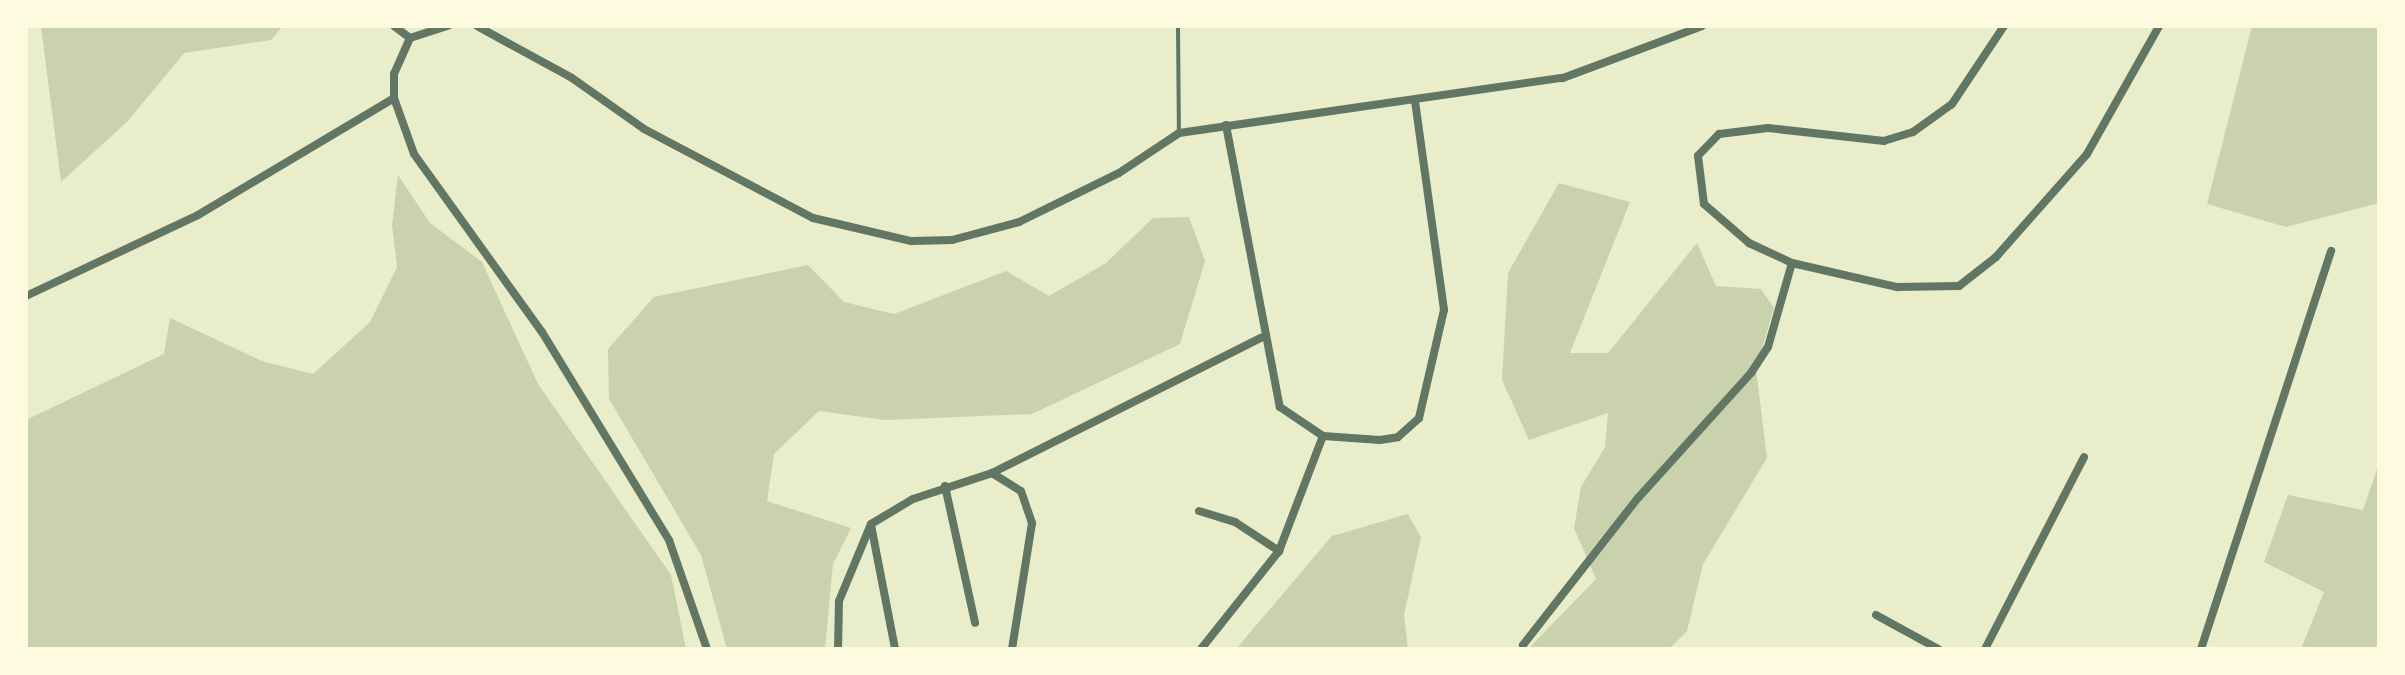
<!DOCTYPE html>
<style>
body{margin:0}
#map{position:relative;width:2405px;height:675px;overflow:hidden;background:#e9edc9;font-family:"Golos Text",sans-serif}
div>[style]{position:absolute}
.green>*{inset:0;background:#cad2ad}
.service>*{height:4px;margin:-2px;padding:0 2px;transform-origin:2px;border-radius:2px;background:#617663}
.minor>*{height:8px;margin:-4px;padding:0 4px;transform-origin:4px;border-radius:4px;background:#617663}
span{translate:-50% -50%;white-space:nowrap;text-align:center;line-height:1.15;-webkit-text-stroke:7px #fefae0;paint-order:stroke}
.frame{position:absolute;inset:0;border:28px solid #fefae0;pointer-events:none}
</style>
<div id="map">
<div class="green">
<div style="clip-path:polygon(41px 26px,283px 26px,271px 40px,184px 53px,127px 122px,61px 182px)"></div>
<div style="clip-path:polygon(2252px 26px,2379px 26px,2379px 203px,2286px 227px,2207px 204px)"></div>
<div style="clip-path:polygon(398px 175px,430px 223px,482px 262px,538px 384px,671px 575px,686px 649px,26px 649px,26px 420px,164px 354px,170px 318px,262px 361px,313px 374px,370px 322px,397px 267px,392px 225px)"></div>
<div style="clip-path:polygon(1559px 183px,1630px 202px,1570px 353px,1608px 353px,1697px 243px,1716px 286px,1761px 289px,1774px 308px,1756px 369px,1767px 458px,1703px 564px,1687px 631px,1669px 649px,1528px 649px,1596px 579px,1574px 528px,1581px 487px,1605px 447px,1608px 413px,1529px 440px,1502px 380px,1508px 273px)"></div>
<div style="clip-path:polygon(1189px 217px,1205px 261px,1180px 344px,1032px 414px,885px 420px,819px 411px,774px 454px,767px 501px,851px 528px,833px 564px,825px 649px,727px 649px,701px 555px,609px 399px,608px 349px,654px 297px,808px 265px,844px 302px,894px 314px,1006px 271px,1049px 296px,1106px 263px,1153px 218px)"></div>
<div style="clip-path:polygon(2379px 463px,2379px 649px,2301px 649px,2324px 592px,2264px 562px,2288px 495px,2363px 510px)"></div>
<div style="clip-path:polygon(1408px 514px,1421px 537px,1404px 615px,1408px 649px,1236px 649px,1332px 536px)"></div>
</div>
<div class="service">
<div style="left:1178px;top:26px;width:105px;rotate:89.5deg"></div>
</div>
<div class="minor">
<div style="left:394px;top:26px;width:20px;rotate:37deg"></div>
<div style="left:477px;top:26px;width:108px;rotate:28.7deg"></div>
<div style="left:572px;top:78px;width:88px;rotate:35.3deg"></div>
<div style="left:644px;top:129px;width:191px;rotate:27.8deg"></div>
<div style="left:813px;top:218px;width:101px;rotate:13.2deg"></div>
<div style="left:911px;top:241px;width:41px;rotate:-1.4deg"></div>
<div style="left:952px;top:240px;width:69px;rotate:-15deg"></div>
<div style="left:1019px;top:222px;width:111px;rotate:-26.1deg"></div>
<div style="left:1119px;top:173px;width:72px;rotate:-33.7deg"></div>
<div style="left:1179px;top:133px;width:388px;rotate:-8.2deg"></div>
<div style="left:1563px;top:78px;width:148px;rotate:-20.5deg"></div>
<div style="left:2004px;top:26px;width:94px;rotate:123.7deg"></div>
<div style="left:1952px;top:104px;width:48px;rotate:144.3deg"></div>
<div style="left:1913px;top:132px;width:30px;rotate:163deg"></div>
<div style="left:1884px;top:141px;width:117px;rotate:-173.6deg"></div>
<div style="left:1768px;top:128px;width:49px;rotate:173deg"></div>
<div style="left:1719px;top:134px;width:30px;rotate:134deg"></div>
<div style="left:1698px;top:156px;width:48px;rotate:82.9deg"></div>
<div style="left:1704px;top:204px;width:60px;rotate:40.9deg"></div>
<div style="left:1749px;top:243px;width:47px;rotate:24.9deg"></div>
<div style="left:1792px;top:263px;width:108px;rotate:12.9deg"></div>
<div style="left:1897px;top:287px;width:62px;rotate:-0.9deg"></div>
<div style="left:1959px;top:286px;width:47px;rotate:-38.1deg"></div>
<div style="left:1996px;top:257px;width:137px;rotate:-48.5deg"></div>
<div style="left:2087px;top:154px;width:147px;rotate:-60.6deg"></div>
<div style="left:410px;top:38px;width:39px;rotate:114deg"></div>
<div style="left:394px;top:74px;width:24px;rotate:90deg"></div>
<div style="left:394px;top:98px;width:59px;rotate:70.3deg"></div>
<div style="left:414px;top:154px;width:219px;rotate:54.3deg"></div>
<div style="left:542px;top:332px;width:244px;rotate:58.6deg"></div>
<div style="left:669px;top:540px;width:115px;rotate:70.8deg"></div>
<div style="left:410px;top:38px;width:40px;rotate:-18deg"></div>
<div style="left:1226px;top:125px;width:287px;rotate:79.2deg"></div>
<div style="left:1280px;top:407px;width:52px;rotate:34deg"></div>
<div style="left:1323px;top:436px;width:57px;rotate:4deg"></div>
<div style="left:1380px;top:440px;width:18px;rotate:-9deg"></div>
<div style="left:1398px;top:437px;width:28px;rotate:-42deg"></div>
<div style="left:1419px;top:418px;width:111px;rotate:-77deg"></div>
<div style="left:1444px;top:310px;width:212px;rotate:-97.9deg"></div>
<div style="left:26px;top:296px;width:190px;rotate:-25.2deg"></div>
<div style="left:198px;top:215px;width:228px;rotate:-30.8deg"></div>
<div style="left:992px;top:473px;width:302px;rotate:-26.7deg"></div>
<div style="left:945px;top:486px;width:140px;rotate:77.6deg"></div>
<div style="left:1199px;top:511px;width:38px;rotate:17deg"></div>
<div style="left:1235px;top:522px;width:53px;rotate:33.4deg"></div>
<div style="left:871px;top:525px;width:126px;rotate:79deg"></div>
<div style="left:1876px;top:615px;width:71px;rotate:28.7deg"></div>
<div style="left:1523px;top:645px;width:187px;rotate:-52deg"></div>
<div style="left:1638px;top:498px;width:169px;rotate:-47.9deg"></div>
<div style="left:1751px;top:373px;width:31px;rotate:-57deg"></div>
<div style="left:1768px;top:347px;width:87px;rotate:-74.1deg"></div>
<div style="left:838px;top:649px;width:48px;rotate:-88.8deg"></div>
<div style="left:839px;top:601px;width:83px;rotate:-67.4deg"></div>
<div style="left:871px;top:524px;width:49px;rotate:-30.8deg"></div>
<div style="left:913px;top:499px;width:83px;rotate:-18.2deg"></div>
<div style="left:992px;top:473px;width:34px;rotate:32deg"></div>
<div style="left:1021px;top:491px;width:34px;rotate:71deg"></div>
<div style="left:1032px;top:523px;width:128px;rotate:99deg"></div>
<div style="left:1201px;top:649px;width:125px;rotate:-51.5deg"></div>
<div style="left:1279px;top:551px;width:123px;rotate:-69.1deg"></div>
<div style="left:1985px;top:649px;width:216px;rotate:-62.7deg"></div>
<div style="left:2201px;top:649px;width:419px;rotate:-71.9deg"></div>
</div>
<div class="frame"></div>
</div>
